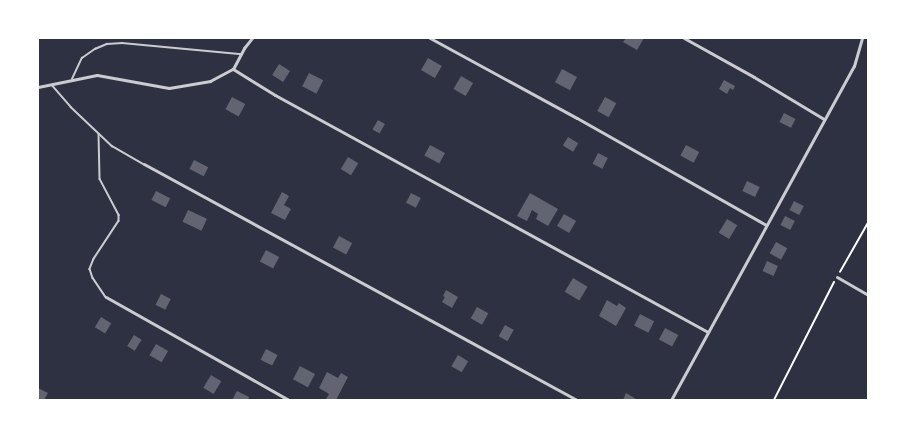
<!DOCTYPE html>
<style>
body{margin:0}
#map{position:relative;width:906px;height:438px;overflow:hidden;background:#2d3142;font-family:Mulish,sans-serif}
div>[style]{position:absolute}
.building>*{inset:0;background:#626471;transform-origin:0 0}
.path>*{height:1.5px;margin:-0.75px;padding:0 0.75px;transform-origin:0.75px;border-radius:0.75px;background:#fff}
.service>*{height:1.5px;margin:-0.75px;padding:0 0.75px;transform-origin:0.75px;border-radius:0.75px;background:#caccd0}
.minor>*{height:3px;margin:-1.5px;padding:0 1.5px;transform-origin:1.5px;border-radius:1.5px;background:#caccd0}
span{translate:-50% -50%;white-space:nowrap;text-align:center;line-height:1.15;-webkit-text-stroke:4px #fff;paint-order:stroke}
.frame{position:absolute;inset:0;border:39px solid #fff;pointer-events:none}
</style>
<div id="map">
<div class="building">
<div style="clip-path:polygon(626px 38px,644px 38px,637px 50px,623px 42px)"></div>
<div style="left:428px;top:58px;width:16px;height:14px;rotate:30deg"></div>
<div style="left:279px;top:64px;width:13px;height:13px;rotate:32deg"></div>
<div style="left:562px;top:69px;width:17px;height:15px;rotate:28deg"></div>
<div style="left:309px;top:73px;width:16px;height:15px;rotate:27deg"></div>
<div style="left:461px;top:76px;width:14px;height:15px;rotate:30deg"></div>
<div style="clip-path:polygon(724px 80px,735px 86px,733px 90px,730px 88px,727px 94px,719px 89px)"></div>
<div style="left:232px;top:97px;width:15px;height:14px;rotate:28deg"></div>
<div style="left:605px;top:97px;width:13px;height:16px;rotate:29deg"></div>
<div style="left:784px;top:113px;width:13px;height:10px;rotate:27deg"></div>
<div style="left:378px;top:120px;width:8px;height:11px;rotate:30deg"></div>
<div style="left:568px;top:137px;width:12px;height:10px;rotate:31deg"></div>
<div style="left:430px;top:145px;width:17px;height:12px;rotate:28deg"></div>
<div style="left:686px;top:145px;width:15px;height:12px;rotate:28deg"></div>
<div style="left:598px;top:153px;width:11px;height:12px;rotate:27deg"></div>
<div style="left:348px;top:157px;width:12px;height:14px;rotate:31deg"></div>
<div style="left:194px;top:160px;width:16px;height:10px;rotate:27deg"></div>
<div style="left:747px;top:181px;width:14px;height:11px;rotate:25deg"></div>
<div style="left:156px;top:191px;width:16px;height:10px;rotate:27deg"></div>
<div style="clip-path:polygon(282px 192px,289px 196px,284px 205px,291px 209px,285px 220px,271px 213px)"></div>
<div style="left:411px;top:193px;width:11px;height:11px;rotate:27deg"></div>
<div style="clip-path:polygon(530px 193px,558px 209px,548px 226px,536px 219px,538px 214px,532px 210px,527px 221px,517px 216px)"></div>
<div style="left:794px;top:201px;width:11px;height:10px;rotate:27deg"></div>
<div style="left:188px;top:210px;width:21px;height:13px;rotate:25deg"></div>
<div style="left:564px;top:214px;width:14px;height:14px;rotate:30deg"></div>
<div style="left:785px;top:216px;width:11px;height:10px;rotate:27deg"></div>
<div style="left:727px;top:219px;width:12px;height:16px;rotate:31deg"></div>
<div style="left:339px;top:236px;width:15px;height:13px;rotate:28deg"></div>
<div style="left:776px;top:242px;width:13px;height:13px;rotate:29deg"></div>
<div style="left:266px;top:250px;width:15px;height:13px;rotate:28deg"></div>
<div style="left:767px;top:261px;width:12px;height:11px;rotate:24deg"></div>
<div style="left:573px;top:278px;width:17px;height:16px;rotate:31deg"></div>
<div style="clip-path:polygon(446px 290px,458px 297px,452px 308px,442px 302px,445px 297px,443px 296px)"></div>
<div style="left:161px;top:294px;width:11px;height:12px;rotate:27deg"></div>
<div style="clip-path:polygon(607px 300px,617px 306px,619px 303px,626px 308px,616px 326px,599px 316px)"></div>
<div style="left:477px;top:307px;width:13px;height:13px;rotate:29deg"></div>
<div style="left:640px;top:314px;width:16px;height:13px;rotate:27deg"></div>
<div style="left:101px;top:317px;width:12px;height:12px;rotate:31deg"></div>
<div style="left:505px;top:325px;width:10px;height:13px;rotate:29deg"></div>
<div style="left:665px;top:328px;width:15px;height:13px;rotate:28deg"></div>
<div style="left:134px;top:335px;width:9px;height:13px;rotate:32deg"></div>
<div style="left:156px;top:344px;width:14px;height:13px;rotate:30deg"></div>
<div style="left:266px;top:349px;width:13px;height:12px;rotate:27deg"></div>
<div style="left:458px;top:355px;width:12px;height:13px;rotate:31deg"></div>
<div style="left:300px;top:366px;width:17px;height:15px;rotate:28deg"></div>
<div style="clip-path:polygon(327px 372px,338px 378px,341px 373px,348px 377px,336px 400px,326px 399px,329px 394px,319px 388px)"></div>
<div style="left:211px;top:375px;width:12px;height:15px;rotate:31deg"></div>
<div style="clip-path:polygon(38px 388px,48px 393px,44px 400px,38px 400px)"></div>
<div style="clip-path:polygon(237px 391px,249px 397px,248px 400px,232px 400px)"></div>
<div style="clip-path:polygon(626px 393px,636px 399px,636px 400px,623px 400px)"></div>
</div>
<div class="path">
<div style="left:840px;top:272px;width:56px;rotate:-60.3deg"></div>
<div style="left:774px;top:400px;width:132px;rotate:-63deg"></div>
</div>
<div class="service">
<div style="left:72px;top:79px;width:23px;rotate:-65deg"></div>
<div style="left:82px;top:58px;width:16px;rotate:-35deg"></div>
<div style="left:95px;top:49px;width:13px;rotate:-23deg"></div>
<div style="left:107px;top:44px;width:15px;rotate:-4deg"></div>
<div style="left:122px;top:43px;width:120px;rotate:5.3deg"></div>
<div style="left:52px;top:85px;width:29px;rotate:49deg"></div>
<div style="left:71px;top:107px;width:57px;rotate:43.6deg"></div>
<div style="left:112px;top:146px;width:36px;rotate:30deg"></div>
<div style="left:99px;top:134px;width:45px;rotate:88.7deg"></div>
<div style="left:100px;top:179px;width:41px;rotate:62.2deg"></div>
<div style="left:119px;top:215px;width:6px;rotate:90deg"></div>
<div style="left:119px;top:221px;width:45px;rotate:123.3deg"></div>
<div style="left:94px;top:259px;width:11px;rotate:112deg"></div>
<div style="left:90px;top:269px;width:9px;rotate:72deg"></div>
<div style="left:93px;top:278px;width:23px;rotate:56deg"></div>
</div>
<div class="minor">
<div style="left:430px;top:38px;width:167px;rotate:28.6deg"></div>
<div style="left:577px;top:118px;width:217px;rotate:29.5deg"></div>
<div style="left:684px;top:38px;width:80px;rotate:29.1deg"></div>
<div style="left:754px;top:77px;width:82px;rotate:31deg"></div>
<div style="left:233px;top:69px;width:49px;rotate:31.8deg"></div>
<div style="left:275px;top:95px;width:493px;rotate:28.7deg"></div>
<div style="left:38px;top:87px;width:60px;rotate:-11.5deg"></div>
<div style="left:97px;top:75px;width:73px;rotate:10.2deg"></div>
<div style="left:169px;top:88px;width:42px;rotate:-9.7deg"></div>
<div style="left:210px;top:81px;width:26px;rotate:-28deg"></div>
<div style="left:233px;top:69px;width:24px;rotate:-62deg"></div>
<div style="left:244px;top:48px;width:13px;rotate:-51deg"></div>
<div style="left:144px;top:164px;width:492px;rotate:28.6deg"></div>
<div style="left:837px;top:277px;width:36px;rotate:30deg"></div>
<div style="left:106px;top:297px;width:210px;rotate:29.4deg"></div>
<div style="left:671px;top:400px;width:381px;rotate:-61.3deg"></div>
<div style="left:854px;top:66px;width:29px;rotate:-74deg"></div>
</div>
<div class="frame"></div>
</div>
